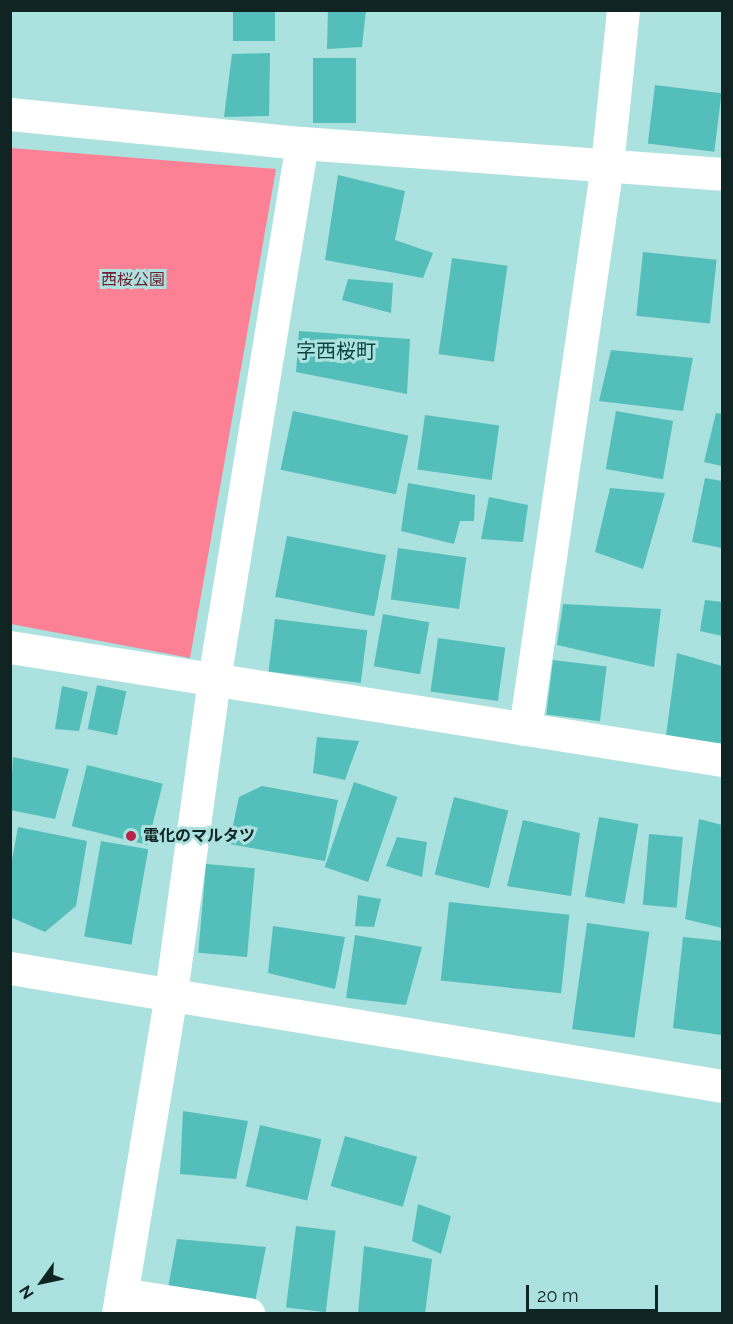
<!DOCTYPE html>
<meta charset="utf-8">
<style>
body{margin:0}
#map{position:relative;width:733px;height:1324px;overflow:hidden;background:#abe1de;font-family:Raleway,"Noto Sans JP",sans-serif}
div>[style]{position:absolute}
.green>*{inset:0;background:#fd8195}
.building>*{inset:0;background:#54bfba;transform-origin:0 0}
.minor>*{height:33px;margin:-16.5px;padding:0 16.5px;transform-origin:16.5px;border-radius:16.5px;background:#fff}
.dots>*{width:16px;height:16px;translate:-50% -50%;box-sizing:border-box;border:3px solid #abe1de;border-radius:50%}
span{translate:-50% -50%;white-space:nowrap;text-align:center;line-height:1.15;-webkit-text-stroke:6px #abe1de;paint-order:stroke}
.park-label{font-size:16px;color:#701d30}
.poi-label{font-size:16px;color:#0f2423;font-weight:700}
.left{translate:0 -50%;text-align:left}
.quarter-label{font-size:20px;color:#0c4543}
.frame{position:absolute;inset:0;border:12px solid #0f2423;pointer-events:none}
.north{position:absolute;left:12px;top:1252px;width:60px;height:60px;-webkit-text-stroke:4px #abe1de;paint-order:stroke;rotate:237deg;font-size:16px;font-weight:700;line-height:24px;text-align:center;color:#0f2423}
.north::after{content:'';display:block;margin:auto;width:21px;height:27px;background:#0f2423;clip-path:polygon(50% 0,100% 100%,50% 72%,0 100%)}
.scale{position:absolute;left:526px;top:1285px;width:132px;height:27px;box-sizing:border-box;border:3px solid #0f2423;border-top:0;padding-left:8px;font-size:18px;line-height:21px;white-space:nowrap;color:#0f2423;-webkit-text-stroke:4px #abe1de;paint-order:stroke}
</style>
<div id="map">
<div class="green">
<div style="clip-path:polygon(11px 148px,276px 169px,190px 658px,11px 624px)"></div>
</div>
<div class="building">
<div style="left:233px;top:10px;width:42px;height:31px"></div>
<div style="clip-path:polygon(328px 10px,366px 10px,362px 47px,327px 49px)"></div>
<div style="clip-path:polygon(270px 53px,269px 116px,224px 117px,232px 54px)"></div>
<div style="left:313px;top:58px;width:43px;height:65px"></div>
<div style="left:655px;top:85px;width:67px;height:59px;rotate:7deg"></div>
<div style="clip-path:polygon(338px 175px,405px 191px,395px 240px,433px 253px,423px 278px,325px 260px)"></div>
<div style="left:643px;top:252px;width:74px;height:64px;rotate:6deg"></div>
<div style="left:452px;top:258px;width:56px;height:97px;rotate:8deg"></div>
<div style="clip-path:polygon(348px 279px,393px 283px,391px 313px,342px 300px)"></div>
<div style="clip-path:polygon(299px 331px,410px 339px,407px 394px,296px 372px)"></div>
<div style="clip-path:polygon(611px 350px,693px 358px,683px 411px,599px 401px)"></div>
<div style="left:293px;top:411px;width:118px;height:60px;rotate:12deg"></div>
<div style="left:616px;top:411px;width:58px;height:59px;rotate:10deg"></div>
<div style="clip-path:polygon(716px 413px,722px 414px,722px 466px,704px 462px)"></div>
<div style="left:425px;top:415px;width:75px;height:55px;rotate:8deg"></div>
<div style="clip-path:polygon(705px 478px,722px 481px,722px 548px,692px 542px)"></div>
<div style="clip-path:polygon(408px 483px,475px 495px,474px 521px,460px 521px,454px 544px,401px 531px)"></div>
<div style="clip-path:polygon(610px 488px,665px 493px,643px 569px,595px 552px)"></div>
<div style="clip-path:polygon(489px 497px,528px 505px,523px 542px,481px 539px)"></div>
<div style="left:287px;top:536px;width:101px;height:62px;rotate:11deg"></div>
<div style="left:398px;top:548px;width:69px;height:52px;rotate:8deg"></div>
<div style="clip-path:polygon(705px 600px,722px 602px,722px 636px,700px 631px)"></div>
<div style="clip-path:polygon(563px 604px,661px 609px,654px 667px,557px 645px)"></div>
<div style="left:383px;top:614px;width:47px;height:53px;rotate:10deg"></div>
<div style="left:275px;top:619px;width:93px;height:53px;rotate:7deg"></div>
<div style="left:438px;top:638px;width:68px;height:54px;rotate:8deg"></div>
<div style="clip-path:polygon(677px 653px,722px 666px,722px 744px,666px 736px)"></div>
<div style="left:553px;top:660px;width:54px;height:55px;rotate:7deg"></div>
<div style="left:97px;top:685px;width:30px;height:45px;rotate:12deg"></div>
<div style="clip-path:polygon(62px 686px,88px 692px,79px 731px,55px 729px)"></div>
<div style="clip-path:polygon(317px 737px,359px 741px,345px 780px,313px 773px)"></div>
<div style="clip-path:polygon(13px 757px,69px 769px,55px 819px,10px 810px)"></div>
<div style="left:87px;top:765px;width:78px;height:63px;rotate:14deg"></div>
<div style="left:354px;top:782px;width:46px;height:90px;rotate:19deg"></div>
<div style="clip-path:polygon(262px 786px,338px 800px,325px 861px,229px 844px,239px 797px)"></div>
<div style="left:454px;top:797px;width:56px;height:80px;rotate:14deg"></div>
<div style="left:599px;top:817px;width:40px;height:81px;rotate:10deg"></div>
<div style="clip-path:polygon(699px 819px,722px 825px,722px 928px,685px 919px)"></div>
<div style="clip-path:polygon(523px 820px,580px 833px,571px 896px,507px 886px)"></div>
<div style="clip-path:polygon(18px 827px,87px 841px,76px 906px,45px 932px,10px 917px,10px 871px)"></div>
<div style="left:649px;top:834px;width:34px;height:71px;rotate:5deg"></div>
<div style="clip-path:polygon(397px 837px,427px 842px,422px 877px,386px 866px)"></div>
<div style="left:101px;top:841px;width:48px;height:97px;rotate:10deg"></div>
<div style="left:206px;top:864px;width:49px;height:89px;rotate:5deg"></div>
<div style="clip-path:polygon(358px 895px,381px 899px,374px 927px,355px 926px)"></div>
<div style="left:449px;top:902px;width:121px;height:79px;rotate:6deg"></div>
<div style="left:587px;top:923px;width:63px;height:107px;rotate:8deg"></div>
<div style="clip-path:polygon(273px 926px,345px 937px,335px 989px,268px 973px)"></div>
<div style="clip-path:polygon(355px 935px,422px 947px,406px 1005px,346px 998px)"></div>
<div style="clip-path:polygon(683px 937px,722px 941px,721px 1035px,673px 1028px)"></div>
<div style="clip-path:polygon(183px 1111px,248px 1121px,236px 1179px,180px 1174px)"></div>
<div style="left:260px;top:1125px;width:63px;height:63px;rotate:13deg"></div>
<div style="left:345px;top:1136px;width:75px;height:52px;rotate:16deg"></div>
<div style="clip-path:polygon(418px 1204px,451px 1216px,441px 1254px,412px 1241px)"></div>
<div style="left:296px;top:1226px;width:40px;height:82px;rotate:7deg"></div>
<div style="clip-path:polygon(177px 1239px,266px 1247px,255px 1302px,168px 1288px)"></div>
<div style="clip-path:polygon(364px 1246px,432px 1259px,425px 1314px,358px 1314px)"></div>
</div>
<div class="minor">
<div style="left:10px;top:114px;width:293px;rotate:5.7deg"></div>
<div style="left:302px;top:143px;width:421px;rotate:4.2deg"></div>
<div style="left:10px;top:647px;width:721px;rotate:9.02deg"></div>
<div style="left:525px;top:729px;width:570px;rotate:-81.73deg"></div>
<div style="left:607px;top:165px;width:156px;rotate:-84.1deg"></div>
<div style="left:10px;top:968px;width:722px;rotate:9.41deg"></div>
<div style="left:121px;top:1294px;width:129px;rotate:8.9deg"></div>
<div style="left:118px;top:1314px;width:325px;rotate:-80.6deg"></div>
<div style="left:171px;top:993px;width:317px;rotate:-82.2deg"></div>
<div style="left:214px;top:679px;width:543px;rotate:-80.68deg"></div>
</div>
<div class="dots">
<div style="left:131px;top:836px;background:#b6244c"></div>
</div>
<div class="park-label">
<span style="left:133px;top:280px">西桜公園</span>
</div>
<div class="poi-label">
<span class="left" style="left:143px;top:836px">電化のマルタツ</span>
</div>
<div class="quarter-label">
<span style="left:336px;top:351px">字西桜町</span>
</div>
<div class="frame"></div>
<div class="north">N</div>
<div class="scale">20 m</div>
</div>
